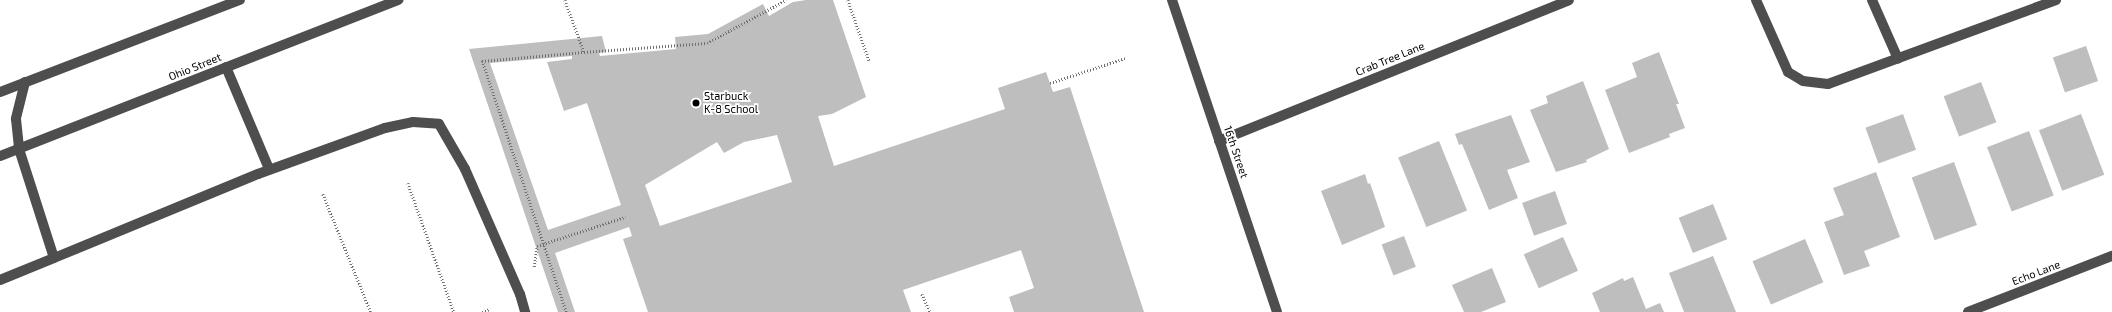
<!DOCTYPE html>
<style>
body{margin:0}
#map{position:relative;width:2112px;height:312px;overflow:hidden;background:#fff;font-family:"Exo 2",sans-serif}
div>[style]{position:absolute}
.building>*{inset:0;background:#bebebe;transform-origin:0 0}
.path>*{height:2.5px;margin-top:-1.25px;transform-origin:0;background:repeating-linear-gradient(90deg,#707070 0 1px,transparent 0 3px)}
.minor>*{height:10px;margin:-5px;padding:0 5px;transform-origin:5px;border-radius:5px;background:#4e4e4e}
.dots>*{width:11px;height:11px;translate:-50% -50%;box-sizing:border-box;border:2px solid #fff;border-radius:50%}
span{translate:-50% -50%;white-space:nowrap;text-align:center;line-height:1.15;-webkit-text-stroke:3.5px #fff;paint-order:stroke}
.street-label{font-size:11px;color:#000}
.poi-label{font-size:11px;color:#000}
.left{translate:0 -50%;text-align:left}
</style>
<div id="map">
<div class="building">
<div style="clip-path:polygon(evenodd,806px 0,833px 0,866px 97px,832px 114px,818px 116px,834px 166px,1005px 109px,998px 88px,1046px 72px,1053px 92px,1070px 87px,1144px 312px,1014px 312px,1009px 297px,1034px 288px,1021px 250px,903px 290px,911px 312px,648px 312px,623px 239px,632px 236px,629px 227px,555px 253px,575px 312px,558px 312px,469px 49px,602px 36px,606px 52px,599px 53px,600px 56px,676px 49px,675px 37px,708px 34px,763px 4px,769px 16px,793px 2px,806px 0,572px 56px,572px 59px,547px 62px,564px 111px,587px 103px,621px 205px,548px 230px,490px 63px,572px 56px,806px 0,777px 135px,792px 182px,660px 226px,645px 185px,717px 142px,724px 153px,744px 142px,777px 135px)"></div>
<div style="left:2086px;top:46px;width:37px;height:35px;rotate:71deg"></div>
<div style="clip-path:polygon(1659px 52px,1679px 104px,1676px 104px,1685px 128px,1669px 134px,1670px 137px,1629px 153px,1605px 90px,1637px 77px,1632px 63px)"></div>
<div style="clip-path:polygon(1583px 81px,1609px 149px,1586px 160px,1587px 162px,1556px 172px,1530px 110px,1548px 103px,1546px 96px)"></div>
<div style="left:1981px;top:82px;width:43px;height:40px;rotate:69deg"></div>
<div style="left:1903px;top:114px;width:38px;height:40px;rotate:70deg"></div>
<div style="left:2081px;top:114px;width:65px;height:45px;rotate:69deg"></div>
<div style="clip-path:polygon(1511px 115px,1530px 162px,1507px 170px,1518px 198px,1489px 210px,1462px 144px,1459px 145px,1455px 134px)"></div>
<div style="left:2029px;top:131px;width:69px;height:45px;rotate:69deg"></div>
<div style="left:1439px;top:141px;width:75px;height:44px;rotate:68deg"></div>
<div style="left:1954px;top:162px;width:67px;height:45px;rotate:70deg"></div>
<div style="clip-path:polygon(1876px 172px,1900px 237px,1864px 251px,1870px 266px,1844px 275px,1824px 222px,1844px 215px,1833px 188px)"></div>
<div style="clip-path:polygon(1365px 174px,1368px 184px,1370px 183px,1385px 227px,1342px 245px,1321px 191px)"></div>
<div style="left:1555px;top:191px;width:35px;height:35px;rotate:70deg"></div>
<div style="left:1713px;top:204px;width:38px;height:37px;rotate:68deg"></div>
<div style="left:1404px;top:236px;width:33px;height:24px;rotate:69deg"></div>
<div style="left:1563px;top:237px;width:37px;height:43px;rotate:66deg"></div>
<div style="left:1805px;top:239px;width:47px;height:57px;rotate:67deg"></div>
<div style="clip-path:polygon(1713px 256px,1736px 312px,1684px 312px,1669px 273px)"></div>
<div style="clip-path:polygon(1492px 268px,1506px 302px,1481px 312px,1464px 312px,1452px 285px)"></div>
<div style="clip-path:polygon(1633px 277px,1646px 309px,1660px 303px,1664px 312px,1600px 312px,1592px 293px,1623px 278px,1624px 281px)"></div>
</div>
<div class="path">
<div style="left:565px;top:0;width:55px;rotate:69.9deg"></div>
<div style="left:584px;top:52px;width:123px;rotate:-4.2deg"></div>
<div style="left:707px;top:43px;width:90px;rotate:-28.6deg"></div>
<div style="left:848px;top:0;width:64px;rotate:70.7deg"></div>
<div style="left:1050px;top:83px;width:79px;rotate:-18.4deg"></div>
<div style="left:408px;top:183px;width:137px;rotate:70.4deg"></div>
<div style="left:323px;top:194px;width:127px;rotate:67.9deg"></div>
<div style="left:534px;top:267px;width:21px;rotate:-82deg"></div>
<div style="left:537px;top:246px;width:93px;rotate:-18.2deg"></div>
<div style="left:922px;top:294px;width:20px;rotate:66deg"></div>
<div style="left:482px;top:312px;width:9px;rotate:-21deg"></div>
<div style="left:566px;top:312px;width:265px;rotate:-108.5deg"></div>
<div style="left:482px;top:61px;width:102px;rotate:-5deg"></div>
</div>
<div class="minor">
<div style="left:1172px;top:0;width:329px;rotate:71.4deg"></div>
<div style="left:1756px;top:0;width:79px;rotate:66deg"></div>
<div style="left:1788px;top:72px;width:17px;rotate:31deg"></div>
<div style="left:1803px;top:81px;width:25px;rotate:7deg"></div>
<div style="left:1828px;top:84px;width:243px;rotate:-20.2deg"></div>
<div style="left:1872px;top:0;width:64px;rotate:66.2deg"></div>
<div style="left:226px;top:67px;width:111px;rotate:67.1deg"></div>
<div style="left:25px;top:82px;width:38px;rotate:104deg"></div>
<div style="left:16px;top:119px;width:30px;rotate:84deg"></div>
<div style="left:19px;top:149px;width:114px;rotate:72.2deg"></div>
<div style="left:54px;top:258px;width:221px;rotate:-22.4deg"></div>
<div style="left:258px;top:174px;width:135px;rotate:-19.9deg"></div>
<div style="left:385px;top:128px;width:29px;rotate:-12deg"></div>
<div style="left:413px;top:122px;width:26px;rotate:4deg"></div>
<div style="left:439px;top:124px;width:52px;rotate:60deg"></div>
<div style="left:465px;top:169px;width:137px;rotate:66.3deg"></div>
<div style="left:520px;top:294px;width:19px;rotate:74deg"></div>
<div style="left:0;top:92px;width:257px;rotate:-21deg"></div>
<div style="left:1219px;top:141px;width:377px;rotate:-21.9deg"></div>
<div style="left:0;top:156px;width:428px;rotate:-21.4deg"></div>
<div style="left:0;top:280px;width:58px;rotate:-22.2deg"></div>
<div style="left:1968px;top:312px;width:155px;rotate:-21.3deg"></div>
</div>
<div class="dots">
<div style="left:696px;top:103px;background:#000"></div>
</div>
<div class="street-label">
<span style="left:1390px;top:59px;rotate:-22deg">Crab Tree Lane</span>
<span style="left:195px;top:67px;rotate:-22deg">Ohio Street</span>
<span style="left:1236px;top:152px;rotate:71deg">16th Street</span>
<span style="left:2036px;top:273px;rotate:-21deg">Echo Lane</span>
</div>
<div class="poi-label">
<span class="left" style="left:704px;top:103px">Starbuck<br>K-8 School</span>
</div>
</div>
